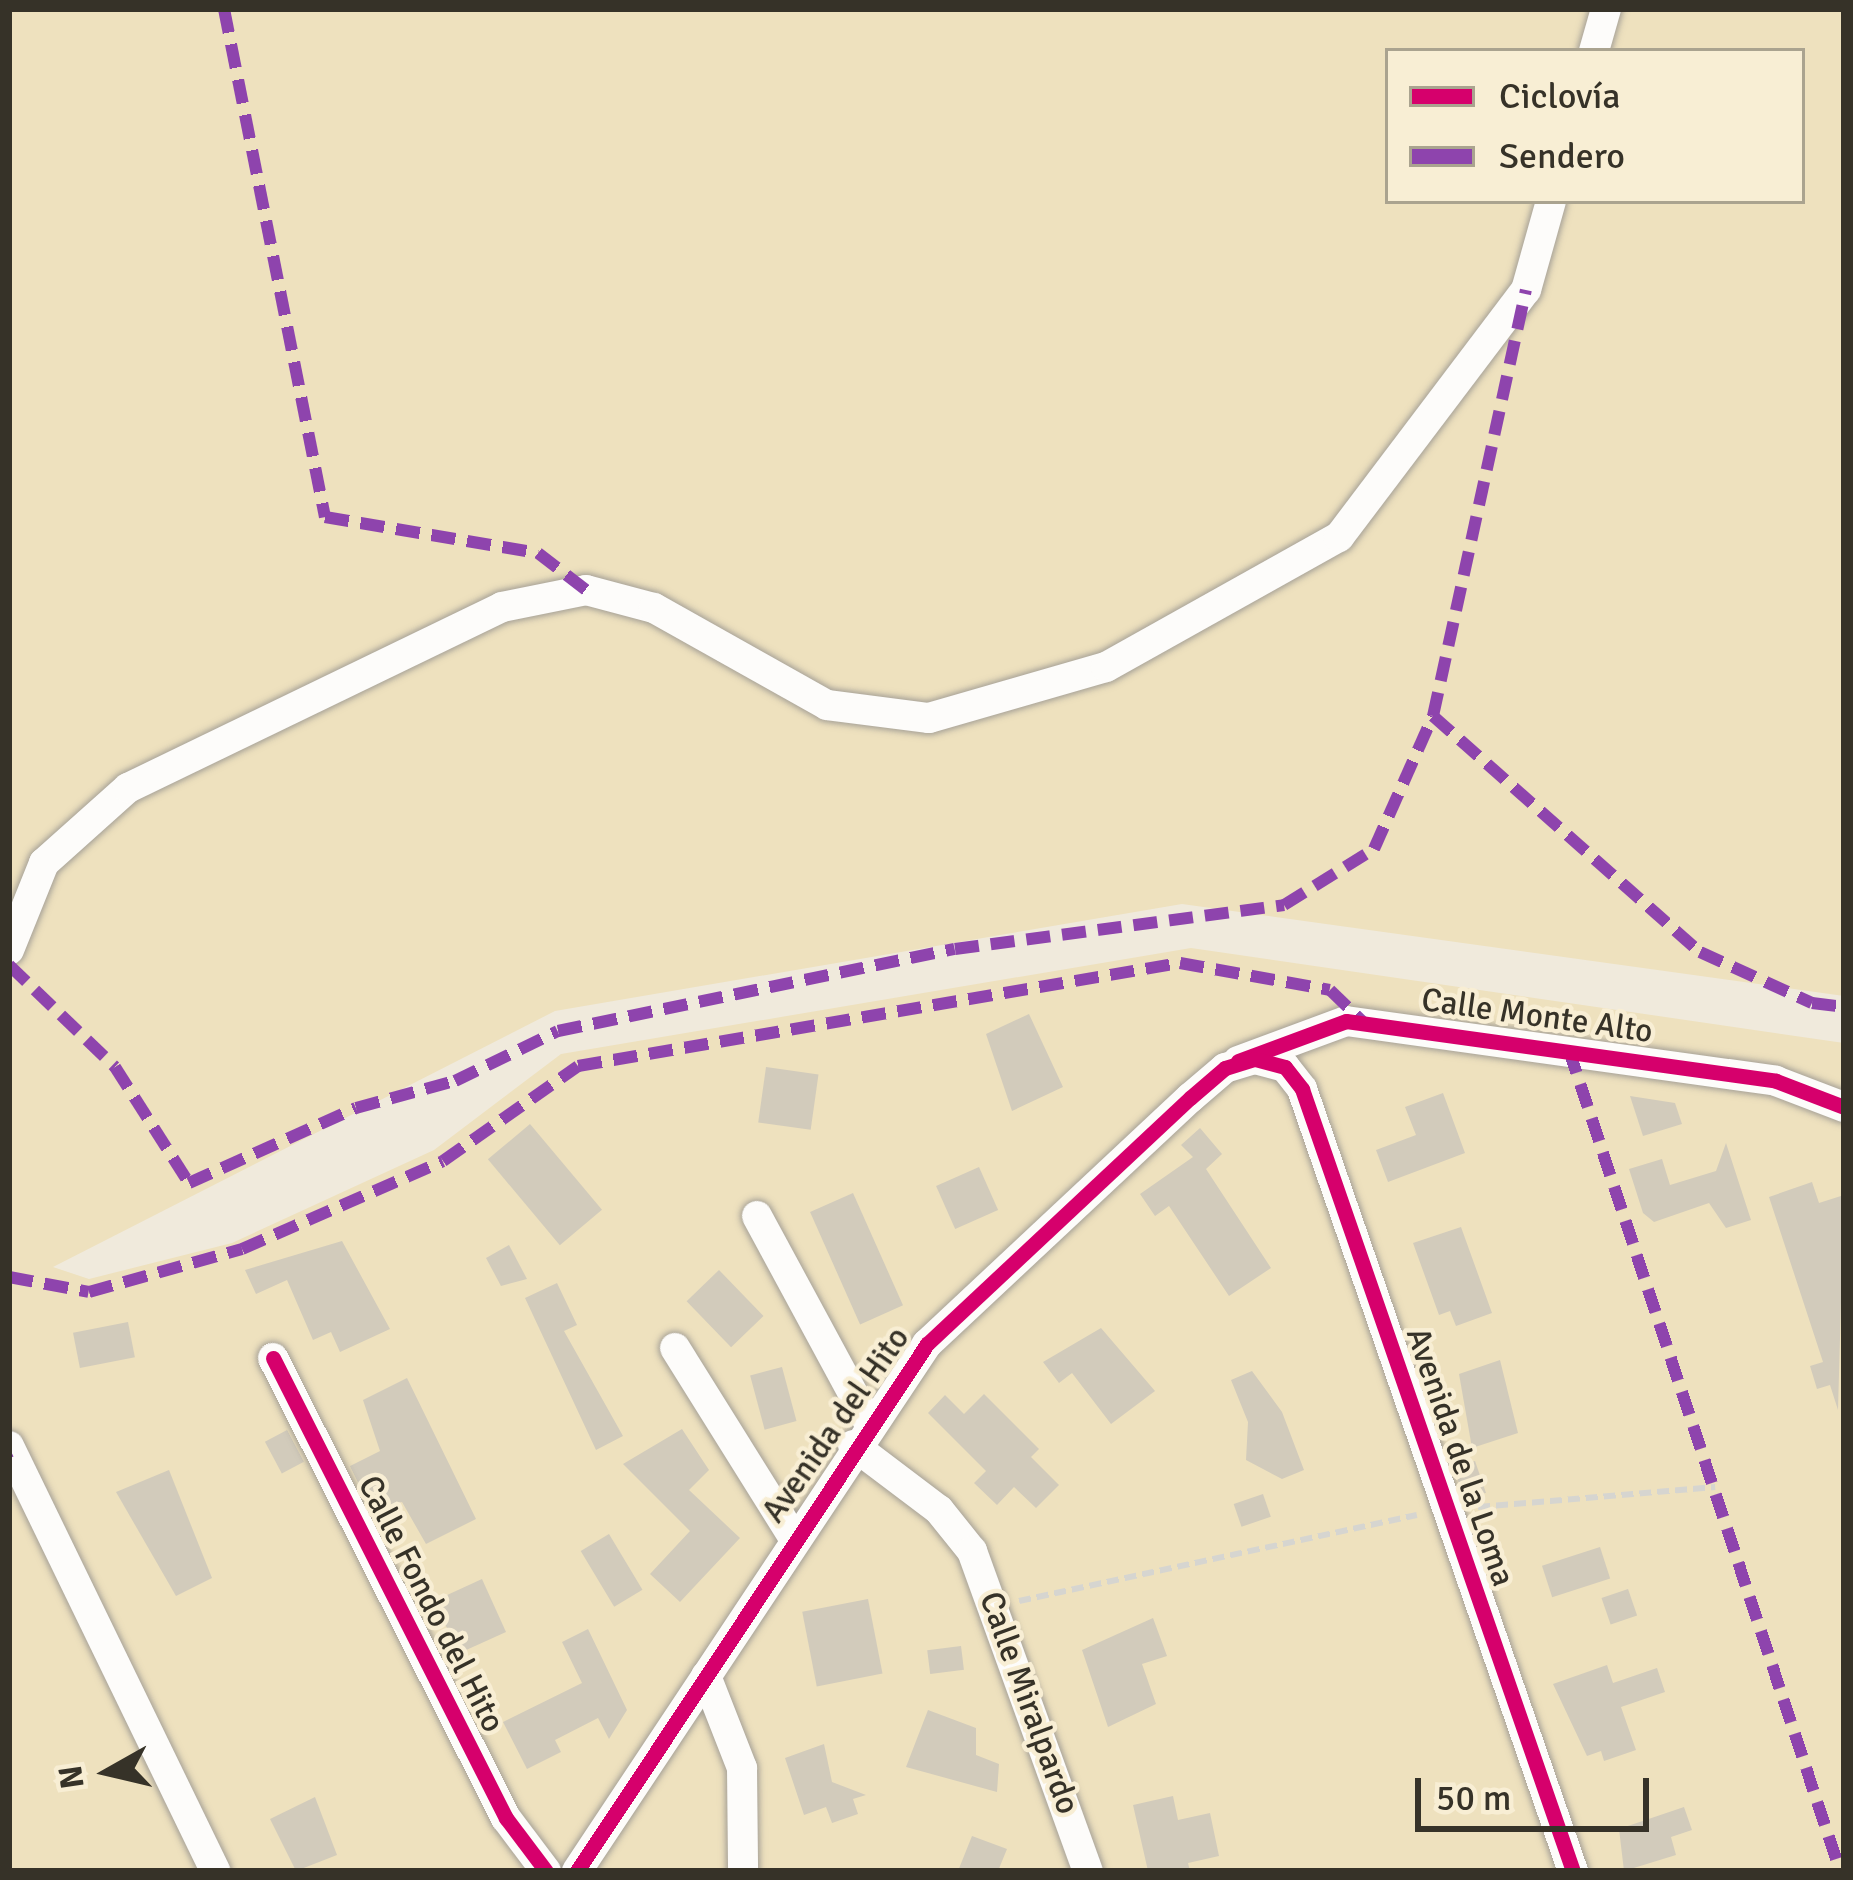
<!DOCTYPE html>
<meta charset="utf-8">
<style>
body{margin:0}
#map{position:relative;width:1853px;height:1880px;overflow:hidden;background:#f0eadc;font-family:Signika,sans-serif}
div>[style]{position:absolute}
.green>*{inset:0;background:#eee1be}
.building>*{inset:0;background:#d2cbbb;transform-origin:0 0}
.path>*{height:6px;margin-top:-3px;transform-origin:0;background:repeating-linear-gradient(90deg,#d6d5d0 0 12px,transparent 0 18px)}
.roads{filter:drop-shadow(0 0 3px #a6a197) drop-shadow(0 0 3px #a6a197)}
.minor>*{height:30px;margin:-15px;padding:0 15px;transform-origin:15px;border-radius:15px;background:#fdfcfa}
.quiet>*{height:12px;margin-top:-6px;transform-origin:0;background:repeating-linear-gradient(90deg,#8e44ad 0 24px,transparent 0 36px)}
.cycleway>*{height:15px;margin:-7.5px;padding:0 7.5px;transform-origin:7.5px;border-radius:7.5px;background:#d6006c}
span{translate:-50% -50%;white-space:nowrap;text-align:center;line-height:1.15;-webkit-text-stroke:9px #f8eed4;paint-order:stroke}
.street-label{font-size:33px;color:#363228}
.frame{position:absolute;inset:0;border:12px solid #363228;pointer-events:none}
.legend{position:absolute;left:1385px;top:48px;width:420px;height:156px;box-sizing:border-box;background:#f8eed4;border:3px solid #aaa38f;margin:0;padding:15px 21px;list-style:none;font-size:36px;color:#363228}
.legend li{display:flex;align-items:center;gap:24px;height:60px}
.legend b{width:60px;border:3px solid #aaa38f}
.north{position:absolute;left:48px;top:1712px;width:120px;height:120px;-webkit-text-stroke:9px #f8eed4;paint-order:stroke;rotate:262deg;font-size:33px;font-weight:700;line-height:48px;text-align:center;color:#363228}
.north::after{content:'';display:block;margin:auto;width:42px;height:54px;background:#363228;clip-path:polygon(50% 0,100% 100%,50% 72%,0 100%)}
.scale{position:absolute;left:1415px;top:1778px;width:234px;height:54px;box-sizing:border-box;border:6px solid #363228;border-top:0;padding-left:15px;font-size:36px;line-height:42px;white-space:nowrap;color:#363228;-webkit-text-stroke:9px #f8eed4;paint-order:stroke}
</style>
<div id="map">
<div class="green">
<div style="clip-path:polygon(evenodd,9px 9px,1844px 9px,1844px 996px,1182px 904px,555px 1011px,53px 1267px,89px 1279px,232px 1243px,434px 1150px,561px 1054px,1191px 948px,1844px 1043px,1844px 1871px,9px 1871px,9px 9px,1388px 51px,1802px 51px,1802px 201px,1388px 201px,1388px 51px)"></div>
</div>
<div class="building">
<div style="clip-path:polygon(1029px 1014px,1063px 1087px,1012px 1111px,986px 1034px)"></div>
<div style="left:766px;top:1067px;width:53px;height:56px;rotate:8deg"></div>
<div style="clip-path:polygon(1443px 1093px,1465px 1153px,1388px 1182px,1376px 1150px,1416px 1135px,1405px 1107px)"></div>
<div style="clip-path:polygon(1630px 1096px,1675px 1103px,1682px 1124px,1643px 1136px)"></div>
<div style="left:530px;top:1124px;width:112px;height:55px;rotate:50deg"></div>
<div style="clip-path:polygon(1200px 1128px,1222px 1154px,1206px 1169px,1271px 1268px,1229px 1296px,1169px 1206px,1155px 1216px,1140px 1194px,1193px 1157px,1181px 1145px)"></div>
<div style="clip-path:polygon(1726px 1143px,1751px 1220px,1726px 1228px,1709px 1203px,1654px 1222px,1643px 1213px,1629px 1169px,1662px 1159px,1670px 1185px,1716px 1171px)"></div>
<div style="left:979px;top:1167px;width:47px;height:47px;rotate:66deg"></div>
<div style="clip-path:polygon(1812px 1182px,1819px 1203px,1844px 1195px,1838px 1410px,1830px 1385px,1817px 1389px,1810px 1366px,1823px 1362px,1769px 1197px)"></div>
<div style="left:853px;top:1193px;width:123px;height:47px;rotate:66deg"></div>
<div style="clip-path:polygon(1461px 1227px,1492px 1313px,1456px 1326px,1450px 1311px,1439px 1315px,1413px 1243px)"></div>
<div style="clip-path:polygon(342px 1241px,390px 1329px,340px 1352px,331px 1332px,313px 1340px,287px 1280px,256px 1294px,245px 1270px)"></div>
<div style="clip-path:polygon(509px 1245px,527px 1279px,501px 1286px,486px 1258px)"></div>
<div style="left:719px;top:1270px;width:64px;height:45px;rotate:46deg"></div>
<div style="clip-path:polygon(557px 1283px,577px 1325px,564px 1331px,623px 1436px,596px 1450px,525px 1298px)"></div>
<div style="left:128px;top:1322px;width:36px;height:56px;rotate:79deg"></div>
<div style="clip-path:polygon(1101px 1328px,1155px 1391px,1111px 1424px,1072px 1373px,1059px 1383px,1043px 1362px)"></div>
<div style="clip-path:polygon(1500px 1360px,1518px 1433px,1472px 1448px,1459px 1374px)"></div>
<div style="left:782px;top:1367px;width:56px;height:33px;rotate:75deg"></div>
<div style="clip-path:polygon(1252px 1371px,1282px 1412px,1304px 1470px,1282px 1479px,1246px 1460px,1248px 1422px,1231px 1380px)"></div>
<div style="clip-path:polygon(407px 1378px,476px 1519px,426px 1544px,402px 1502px,371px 1509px,350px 1466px,380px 1451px,363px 1400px)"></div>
<div style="clip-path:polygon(984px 1394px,1039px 1449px,1031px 1457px,1059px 1485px,1036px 1508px,1014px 1487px,997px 1505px,974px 1483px,986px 1471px,928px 1413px,945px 1395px,964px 1414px)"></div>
<div style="clip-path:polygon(682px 1429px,709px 1470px,689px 1490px,740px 1538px,680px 1602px,650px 1574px,690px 1531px,623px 1464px)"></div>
<div style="left:287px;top:1430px;width:36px;height:25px;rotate:62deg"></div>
<div style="clip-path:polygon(1475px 1461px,1486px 1493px,1463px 1495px,1454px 1468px)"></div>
<div style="clip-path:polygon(169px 1470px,212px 1578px,176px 1596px,116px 1492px)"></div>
<div style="left:1263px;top:1494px;width:24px;height:31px;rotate:71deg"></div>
<div style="left:609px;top:1534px;width:65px;height:33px;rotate:59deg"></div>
<div style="left:1600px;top:1547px;width:33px;height:61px;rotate:72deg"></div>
<div style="clip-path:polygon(482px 1579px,506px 1632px,464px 1651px,437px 1614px,445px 1596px)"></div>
<div style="left:1628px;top:1589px;width:28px;height:28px;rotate:71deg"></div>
<div style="left:868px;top:1599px;width:76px;height:67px;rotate:79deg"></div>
<div style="clip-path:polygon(1153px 1618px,1167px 1656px,1142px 1664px,1156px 1704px,1108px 1727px,1082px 1650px)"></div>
<div style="clip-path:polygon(588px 1629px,627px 1710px,609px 1739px,598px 1718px,555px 1740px,561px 1752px,527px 1769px,503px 1722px,582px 1683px,562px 1642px)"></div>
<div style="left:961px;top:1646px;width:24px;height:34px;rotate:83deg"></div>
<div style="clip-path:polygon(1607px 1665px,1613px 1683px,1657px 1668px,1665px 1692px,1621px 1707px,1636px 1750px,1604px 1761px,1601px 1751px,1587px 1756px,1553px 1684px)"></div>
<div style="clip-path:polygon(928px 1710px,976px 1728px,976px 1755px,999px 1764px,997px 1792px,906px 1767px)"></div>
<div style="clip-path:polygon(824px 1744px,832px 1782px,866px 1795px,853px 1799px,858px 1814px,832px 1823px,826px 1807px,804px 1815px,785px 1758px)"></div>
<div style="clip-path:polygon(1173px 1796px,1178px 1820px,1210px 1813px,1219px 1856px,1188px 1863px,1190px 1871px,1148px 1871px,1133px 1805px)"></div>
<div style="clip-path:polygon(315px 1797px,337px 1855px,296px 1871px,270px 1819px)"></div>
<div style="clip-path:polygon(1684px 1807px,1692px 1830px,1671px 1837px,1676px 1855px,1624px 1871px,1619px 1829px)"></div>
<div style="clip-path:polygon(972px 1836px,1007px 1849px,998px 1871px,958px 1871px)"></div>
</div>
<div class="path">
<div style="left:1478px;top:1507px;width:238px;rotate:-4.8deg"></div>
<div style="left:1019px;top:1601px;width:407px;rotate:-12.2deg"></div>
</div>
<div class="roads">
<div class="minor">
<div style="left:1594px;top:51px;width:44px;rotate:-74.1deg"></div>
<div style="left:9px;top:950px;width:94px;rotate:-68.1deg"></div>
<div style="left:44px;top:863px;width:113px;rotate:-41.8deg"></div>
<div style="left:128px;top:788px;width:415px;rotate:-25.8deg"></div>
<div style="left:502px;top:607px;width:86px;rotate:-11.4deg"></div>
<div style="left:586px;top:590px;width:70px;rotate:14.8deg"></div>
<div style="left:654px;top:608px;width:198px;rotate:29.3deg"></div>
<div style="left:827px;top:705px;width:103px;rotate:7.3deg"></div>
<div style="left:929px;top:718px;width:184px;rotate:-16.1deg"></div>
<div style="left:1106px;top:667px;width:267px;rotate:-29.2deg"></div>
<div style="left:1339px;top:537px;width:310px;rotate:-52.9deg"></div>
<div style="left:1526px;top:290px;width:92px;rotate:-74.3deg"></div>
<div style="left:1238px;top:1061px;width:115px;rotate:-20.3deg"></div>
<div style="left:1346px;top:1021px;width:434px;rotate:7.9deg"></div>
<div style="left:1776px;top:1081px;width:73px;rotate:20.9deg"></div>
<div style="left:757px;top:1216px;width:233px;rotate:61.6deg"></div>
<div style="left:675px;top:1348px;width:223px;rotate:58deg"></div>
<div style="left:273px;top:1358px;width:516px;rotate:63.14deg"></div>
<div style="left:506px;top:1818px;width:66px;rotate:53deg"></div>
<div style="left:853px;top:1445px;width:108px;rotate:37.1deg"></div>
<div style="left:939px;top:1510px;width:53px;rotate:51.2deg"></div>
<div style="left:972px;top:1551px;width:340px;rotate:70.1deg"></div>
<div style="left:9px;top:1446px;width:472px;rotate:64.1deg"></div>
<div style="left:706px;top:1676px;width:99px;rotate:68.6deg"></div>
<div style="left:742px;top:1768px;width:103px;rotate:89.4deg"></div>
<div style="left:577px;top:1871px;width:633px;rotate:-56.41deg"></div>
<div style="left:927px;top:1344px;width:360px;rotate:-43.1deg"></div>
<div style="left:1190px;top:1098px;width:46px;rotate:-40.6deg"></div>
<div style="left:1225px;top:1068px;width:31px;rotate:-17deg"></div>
<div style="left:1255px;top:1059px;width:31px;rotate:15deg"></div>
<div style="left:1285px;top:1067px;width:28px;rotate:52deg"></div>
<div style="left:1302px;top:1089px;width:828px;rotate:70.89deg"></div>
</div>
</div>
<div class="quiet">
<div style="left:224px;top:9px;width:518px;rotate:78.76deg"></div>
<div style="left:325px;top:517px;width:216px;rotate:9.6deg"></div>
<div style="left:538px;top:553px;width:61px;rotate:37.6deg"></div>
<div style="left:1433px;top:716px;width:436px;rotate:-77.7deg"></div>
<div style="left:9px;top:965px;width:147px;rotate:43.9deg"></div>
<div style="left:115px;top:1067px;width:138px;rotate:57.5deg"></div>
<div style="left:189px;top:1183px;width:183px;rotate:-24.2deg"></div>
<div style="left:356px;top:1108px;width:103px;rotate:-15.3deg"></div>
<div style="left:455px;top:1081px;width:114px;rotate:-25.9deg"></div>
<div style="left:558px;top:1031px;width:405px;rotate:-11.7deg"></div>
<div style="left:955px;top:949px;width:332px;rotate:-7.6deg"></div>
<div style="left:1284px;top:905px;width:106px;rotate:-31.9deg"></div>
<div style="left:1374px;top:849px;width:145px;rotate:-66.1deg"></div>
<div style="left:1433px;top:716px;width:356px;rotate:41.5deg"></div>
<div style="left:1700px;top:952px;width:123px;rotate:24.5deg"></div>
<div style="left:1812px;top:1003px;width:32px;rotate:7deg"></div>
<div style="left:1569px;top:1050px;width:865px;rotate:71.73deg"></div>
<div style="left:9px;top:1277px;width:81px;rotate:10.6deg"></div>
<div style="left:89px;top:1292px;width:159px;rotate:-15.7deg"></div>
<div style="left:242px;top:1249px;width:219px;rotate:-23.6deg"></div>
<div style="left:443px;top:1161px;width:165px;rotate:-35.1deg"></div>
<div style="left:578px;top:1066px;width:611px;rotate:-9.71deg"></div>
<div style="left:1180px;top:963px;width:152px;rotate:10.2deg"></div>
<div style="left:1330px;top:990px;width:46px;rotate:44.1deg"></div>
<div style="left:9px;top:1452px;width:2px;rotate:-27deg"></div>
</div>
<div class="cycleway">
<div style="left:1238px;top:1061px;width:115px;rotate:-20.3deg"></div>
<div style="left:1346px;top:1021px;width:434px;rotate:7.9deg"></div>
<div style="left:1776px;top:1081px;width:73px;rotate:20.9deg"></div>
<div style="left:273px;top:1358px;width:516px;rotate:63.14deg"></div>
<div style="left:506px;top:1818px;width:66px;rotate:53deg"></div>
<div style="left:577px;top:1871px;width:633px;rotate:-56.41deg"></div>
<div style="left:927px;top:1344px;width:360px;rotate:-43.1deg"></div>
<div style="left:1190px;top:1098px;width:46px;rotate:-40.6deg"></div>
<div style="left:1225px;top:1068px;width:31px;rotate:-17deg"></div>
<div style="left:1255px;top:1059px;width:31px;rotate:15deg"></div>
<div style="left:1285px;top:1067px;width:28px;rotate:52deg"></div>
<div style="left:1302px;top:1089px;width:828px;rotate:70.89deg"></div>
</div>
<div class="street-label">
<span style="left:1537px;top:1016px;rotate:8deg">Calle Monte Alto</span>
<span style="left:836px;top:1425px;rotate:-55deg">Avenida del Hito</span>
<span style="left:1460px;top:1457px;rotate:71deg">Avenida de la Loma</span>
<span style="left:431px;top:1604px;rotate:63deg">Calle Fondo del Hito</span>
<span style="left:1029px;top:1703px;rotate:70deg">Calle Miralpardo</span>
</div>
<div class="frame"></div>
<ul class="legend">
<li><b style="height:15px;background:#d6006c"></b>Ciclovía</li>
<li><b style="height:15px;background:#8e44ad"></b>Sendero</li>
</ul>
<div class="north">N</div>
<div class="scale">50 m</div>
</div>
